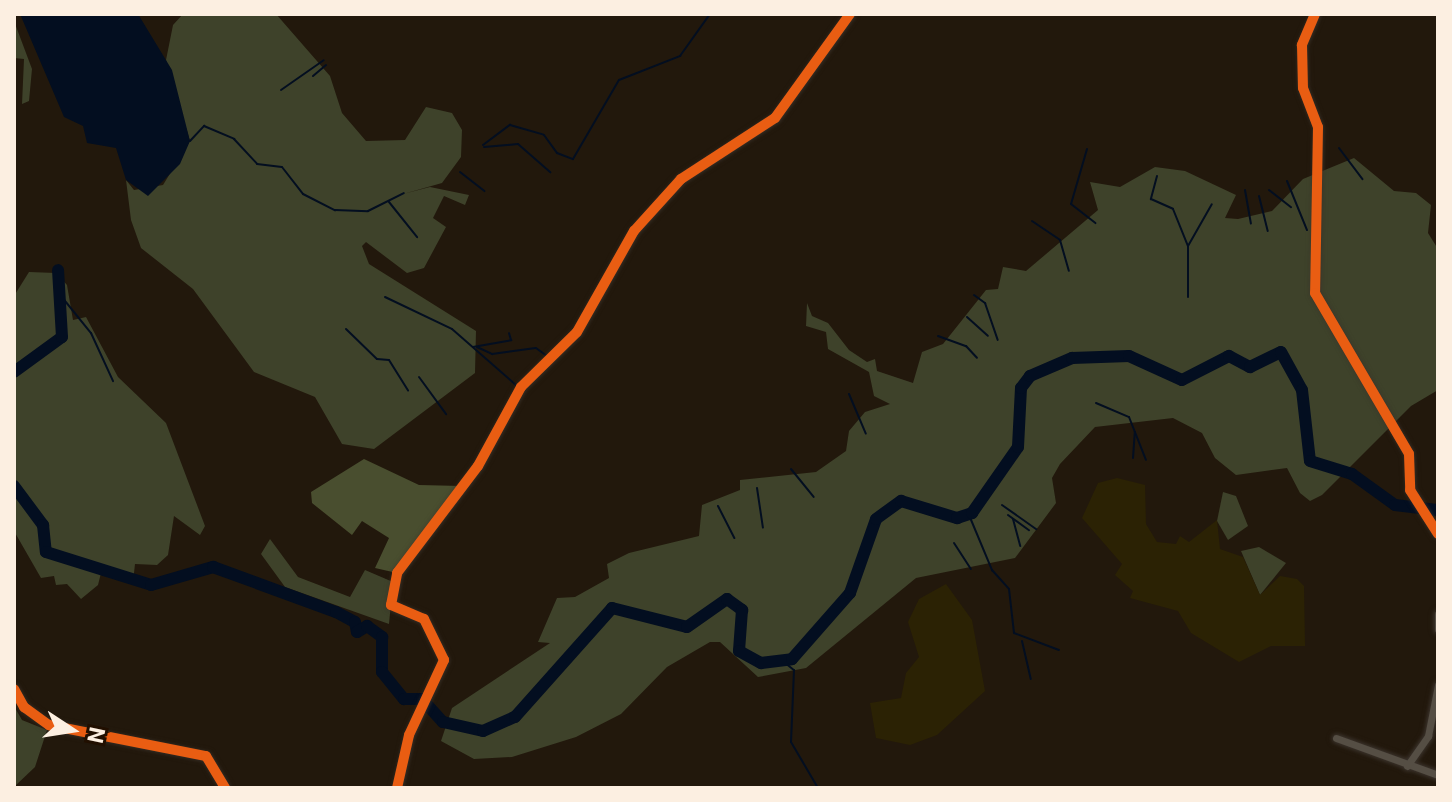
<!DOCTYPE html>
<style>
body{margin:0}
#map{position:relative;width:1452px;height:802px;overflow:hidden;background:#22180c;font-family:Roboto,sans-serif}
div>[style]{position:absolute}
.green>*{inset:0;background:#3e422a}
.forest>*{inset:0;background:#494e2f}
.sand>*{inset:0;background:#2b2204}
.water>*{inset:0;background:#030e20}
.stream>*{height:2px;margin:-1px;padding:0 1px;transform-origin:1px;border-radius:1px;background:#030e20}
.river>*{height:12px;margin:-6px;padding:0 6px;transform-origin:6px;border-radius:6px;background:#030e20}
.roads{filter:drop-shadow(0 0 2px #3b332c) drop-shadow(0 0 2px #3b332c)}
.street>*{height:7px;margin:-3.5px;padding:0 3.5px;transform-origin:3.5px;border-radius:3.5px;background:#554e44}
.cycleway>*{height:10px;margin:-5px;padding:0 5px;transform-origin:5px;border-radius:5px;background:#e95d12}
span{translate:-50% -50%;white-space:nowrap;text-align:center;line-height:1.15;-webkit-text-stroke:8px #210f00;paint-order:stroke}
.frame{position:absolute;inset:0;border:16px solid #fcefe1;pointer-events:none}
.north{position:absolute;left:32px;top:690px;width:80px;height:80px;-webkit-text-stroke:6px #210f00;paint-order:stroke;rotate:102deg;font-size:22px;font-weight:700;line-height:32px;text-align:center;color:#fcefe1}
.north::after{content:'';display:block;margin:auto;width:28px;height:36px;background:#fcefe1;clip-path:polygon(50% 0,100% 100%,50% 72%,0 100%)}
</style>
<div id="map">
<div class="green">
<div style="clip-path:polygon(276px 14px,330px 76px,342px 113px,366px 141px,405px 140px,426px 107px,452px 113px,462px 130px,461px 157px,442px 183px,403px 194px,430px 187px,469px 195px,465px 205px,444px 196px,433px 218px,446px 227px,424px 268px,407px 273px,366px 242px,362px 246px,369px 264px,476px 331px,475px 373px,374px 449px,342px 444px,315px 397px,254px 372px,193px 289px,141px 248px,131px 220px,126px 180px,134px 190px,163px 185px,190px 141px,166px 60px,173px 25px,183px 14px)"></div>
<div style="clip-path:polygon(14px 21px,32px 69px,29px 101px,22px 104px,24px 59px,14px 58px)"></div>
<div style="clip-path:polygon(1354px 158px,1394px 191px,1416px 193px,1431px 205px,1428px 233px,1438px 249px,1438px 390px,1411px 406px,1322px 495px,1310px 501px,1300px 493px,1287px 468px,1236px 475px,1215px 458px,1202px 433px,1173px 418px,1095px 427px,1060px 464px,1052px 478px,1056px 503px,1015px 558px,916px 578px,806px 668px,758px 677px,720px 642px,710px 642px,667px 667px,621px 714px,576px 737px,512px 757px,474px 759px,441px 741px,452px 708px,550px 643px,538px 642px,557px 598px,575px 597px,609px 578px,607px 564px,629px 553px,699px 536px,702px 505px,740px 490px,740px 480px,816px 472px,846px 451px,849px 431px,865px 412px,890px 404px,874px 396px,869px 372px,828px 349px,826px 332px,806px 326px,807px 303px,812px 316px,828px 323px,849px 350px,867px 362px,875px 359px,877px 371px,913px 383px,922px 352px,943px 344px,986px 290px,998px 289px,1003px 267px,1026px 271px,1098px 210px,1090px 182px,1120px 187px,1155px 167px,1185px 171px,1236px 195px,1225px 218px,1238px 219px,1272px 211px,1303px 179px)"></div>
<div style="clip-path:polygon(29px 272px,56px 273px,67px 285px,73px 320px,86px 317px,118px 377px,166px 423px,205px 526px,200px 535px,174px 516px,168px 555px,157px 565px,135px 564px,133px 582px,102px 569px,98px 585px,81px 599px,67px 584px,56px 585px,54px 576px,41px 578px,14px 531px,14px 296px)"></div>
<div style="clip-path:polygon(1223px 492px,1236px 496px,1248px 526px,1228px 540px,1217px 521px)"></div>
<div style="clip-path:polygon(270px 539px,298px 577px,350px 597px,365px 570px,393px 582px,389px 624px,285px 587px,261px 554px)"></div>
<div style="clip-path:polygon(1259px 547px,1286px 563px,1260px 595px,1241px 551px)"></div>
<div style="clip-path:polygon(14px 706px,22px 720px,47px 730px,35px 767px,14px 787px)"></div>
</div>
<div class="forest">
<div style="clip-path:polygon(364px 459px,419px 485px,462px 486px,397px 573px,375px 568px,389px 538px,362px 521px,352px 535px,312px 503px,311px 492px)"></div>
</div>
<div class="sand">
<div style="clip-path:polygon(1117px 478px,1145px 485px,1146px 524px,1157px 542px,1176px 544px,1180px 536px,1189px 542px,1217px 520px,1220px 549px,1243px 557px,1260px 595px,1280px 576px,1297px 579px,1304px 586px,1305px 646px,1271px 646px,1239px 662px,1191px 633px,1178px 611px,1130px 598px,1133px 591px,1115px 575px,1122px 564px,1082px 518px,1098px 483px)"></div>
<div style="clip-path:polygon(946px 584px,972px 620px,985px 691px,937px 735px,910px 745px,876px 738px,870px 703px,901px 698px,906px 673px,919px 657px,908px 622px,919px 599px)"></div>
</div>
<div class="water">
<div style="clip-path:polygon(20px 14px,138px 14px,172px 70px,190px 141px,180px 164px,148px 196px,126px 180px,116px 148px,87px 143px,83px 126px,64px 117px)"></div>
</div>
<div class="stream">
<div style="left:313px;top:76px;width:17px;rotate:-40deg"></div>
<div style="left:281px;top:90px;width:52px;rotate:-34.9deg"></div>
<div style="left:190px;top:141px;width:21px;rotate:-47deg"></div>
<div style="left:204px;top:126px;width:33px;rotate:23deg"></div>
<div style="left:234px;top:139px;width:34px;rotate:47deg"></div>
<div style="left:257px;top:164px;width:25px;rotate:7deg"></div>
<div style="left:282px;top:167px;width:34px;rotate:52deg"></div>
<div style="left:303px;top:194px;width:36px;rotate:27deg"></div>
<div style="left:335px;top:210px;width:33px;rotate:2deg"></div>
<div style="left:368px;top:211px;width:40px;rotate:-26.6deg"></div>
<div style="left:483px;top:145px;width:34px;rotate:-37deg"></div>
<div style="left:510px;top:125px;width:35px;rotate:16deg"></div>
<div style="left:544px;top:135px;width:22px;rotate:54deg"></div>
<div style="left:557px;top:153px;width:17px;rotate:21deg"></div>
<div style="left:573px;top:159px;width:91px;rotate:-59.8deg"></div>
<div style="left:619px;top:80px;width:66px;rotate:-21.5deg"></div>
<div style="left:680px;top:56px;width:52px;rotate:-54.5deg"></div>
<div style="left:484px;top:147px;width:34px;rotate:-5deg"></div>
<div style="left:518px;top:144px;width:43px;rotate:41.2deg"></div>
<div style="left:1339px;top:148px;width:39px;rotate:53deg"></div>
<div style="left:1087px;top:149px;width:57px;rotate:106.2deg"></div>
<div style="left:1071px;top:204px;width:31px;rotate:38deg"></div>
<div style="left:460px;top:172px;width:31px;rotate:38deg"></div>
<div style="left:1157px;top:176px;width:24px;rotate:105deg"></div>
<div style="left:1151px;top:199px;width:24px;rotate:24deg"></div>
<div style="left:1173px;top:209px;width:40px;rotate:68deg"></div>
<div style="left:1188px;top:246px;width:51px;rotate:90deg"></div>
<div style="left:1287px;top:181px;width:53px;rotate:67.8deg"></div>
<div style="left:1245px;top:190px;width:34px;rotate:80deg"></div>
<div style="left:1269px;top:190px;width:28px;rotate:38deg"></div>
<div style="left:1259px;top:196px;width:36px;rotate:76deg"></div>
<div style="left:389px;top:202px;width:45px;rotate:51.3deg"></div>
<div style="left:1032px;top:221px;width:34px;rotate:34deg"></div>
<div style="left:1060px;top:240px;width:32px;rotate:74deg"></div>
<div style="left:1188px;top:246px;width:48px;rotate:-60.3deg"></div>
<div style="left:974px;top:295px;width:14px;rotate:36deg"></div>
<div style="left:985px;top:303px;width:39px;rotate:71deg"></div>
<div style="left:61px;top:296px;width:48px;rotate:51deg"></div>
<div style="left:91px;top:333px;width:53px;rotate:65.4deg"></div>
<div style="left:385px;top:297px;width:74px;rotate:25.5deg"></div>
<div style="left:452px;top:329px;width:86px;rotate:41.2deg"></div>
<div style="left:967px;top:317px;width:28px;rotate:42deg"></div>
<div style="left:346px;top:329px;width:43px;rotate:44.1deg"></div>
<div style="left:377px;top:359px;width:12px;rotate:5deg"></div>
<div style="left:389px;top:360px;width:36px;rotate:58deg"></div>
<div style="left:938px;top:336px;width:30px;rotate:20deg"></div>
<div style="left:966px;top:346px;width:16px;rotate:47deg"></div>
<div style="left:473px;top:347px;width:39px;rotate:-10deg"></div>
<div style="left:511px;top:340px;width:7px;rotate:-106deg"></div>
<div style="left:477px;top:347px;width:17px;rotate:25deg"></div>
<div style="left:492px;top:354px;width:44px;rotate:-7.8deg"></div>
<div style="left:536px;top:348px;width:14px;rotate:36deg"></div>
<div style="left:419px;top:377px;width:46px;rotate:53.9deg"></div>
<div style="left:849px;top:394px;width:43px;rotate:67deg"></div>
<div style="left:1096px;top:403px;width:36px;rotate:23deg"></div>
<div style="left:1129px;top:417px;width:46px;rotate:68.4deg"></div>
<div style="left:1133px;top:458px;width:26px;rotate:-86deg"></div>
<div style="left:791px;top:469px;width:36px;rotate:51deg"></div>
<div style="left:757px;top:488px;width:40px;rotate:81.5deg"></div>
<div style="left:1002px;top:505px;width:42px;rotate:35.2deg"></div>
<div style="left:718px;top:506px;width:36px;rotate:63deg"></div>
<div style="left:969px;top:515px;width:60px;rotate:67.3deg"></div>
<div style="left:992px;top:570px;width:25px;rotate:48deg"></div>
<div style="left:1009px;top:589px;width:44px;rotate:83.5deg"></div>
<div style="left:1014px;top:633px;width:48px;rotate:20.7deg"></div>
<div style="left:1008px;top:515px;width:26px;rotate:36deg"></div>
<div style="left:1013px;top:519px;width:28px;rotate:75deg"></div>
<div style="left:954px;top:543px;width:31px;rotate:57deg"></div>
<div style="left:1022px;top:641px;width:39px;rotate:77deg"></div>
<div style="left:784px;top:662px;width:13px;rotate:39deg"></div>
<div style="left:794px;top:670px;width:72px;rotate:92.4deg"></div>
<div style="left:791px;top:742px;width:53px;rotate:59.6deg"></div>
</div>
<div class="river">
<div style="left:14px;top:372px;width:59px;rotate:-36.1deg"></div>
<div style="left:62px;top:337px;width:67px;rotate:-93.4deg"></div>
<div style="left:14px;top:486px;width:49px;rotate:53.4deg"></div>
<div style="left:43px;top:525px;width:27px;rotate:84deg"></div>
<div style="left:46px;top:552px;width:110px;rotate:17.4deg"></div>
<div style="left:151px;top:585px;width:65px;rotate:-16.2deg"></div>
<div style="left:213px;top:567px;width:131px;rotate:20.1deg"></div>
<div style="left:336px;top:612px;width:21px;rotate:28deg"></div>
<div style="left:355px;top:622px;width:10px;rotate:79deg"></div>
<div style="left:357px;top:632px;width:12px;rotate:-31deg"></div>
<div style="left:367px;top:626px;width:19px;rotate:36deg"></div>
<div style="left:382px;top:637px;width:35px;rotate:90deg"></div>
<div style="left:382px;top:672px;width:35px;rotate:51deg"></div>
<div style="left:404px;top:699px;width:18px"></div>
<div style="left:422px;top:699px;width:31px;rotate:48deg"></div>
<div style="left:443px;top:722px;width:41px;rotate:12.7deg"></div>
<div style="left:483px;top:731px;width:35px;rotate:-24deg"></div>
<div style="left:515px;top:717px;width:146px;rotate:-48.3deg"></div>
<div style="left:612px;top:608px;width:77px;rotate:14.2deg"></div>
<div style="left:687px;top:627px;width:49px;rotate:-35deg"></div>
<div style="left:727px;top:599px;width:19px;rotate:36deg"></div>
<div style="left:742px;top:610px;width:41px;rotate:94.2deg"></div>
<div style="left:739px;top:651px;width:25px;rotate:29deg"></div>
<div style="left:761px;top:663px;width:31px;rotate:-7deg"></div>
<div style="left:792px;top:659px;width:88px;rotate:-48.7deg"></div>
<div style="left:850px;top:593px;width:78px;rotate:-70.6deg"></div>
<div style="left:876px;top:519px;width:31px;rotate:-36deg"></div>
<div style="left:901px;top:501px;width:59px;rotate:16.9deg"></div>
<div style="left:957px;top:518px;width:16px;rotate:-18deg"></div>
<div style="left:972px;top:513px;width:80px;rotate:-55.1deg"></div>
<div style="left:1018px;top:447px;width:59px;rotate:-87.1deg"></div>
<div style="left:1021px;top:388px;width:15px;rotate:-53deg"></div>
<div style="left:1030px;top:376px;width:46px;rotate:-23.2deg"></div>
<div style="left:1072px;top:358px;width:57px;rotate:-2deg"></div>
<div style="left:1129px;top:356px;width:58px;rotate:24.4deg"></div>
<div style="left:1182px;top:380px;width:53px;rotate:-27.1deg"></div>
<div style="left:1229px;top:356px;width:24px;rotate:28deg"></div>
<div style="left:1250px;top:367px;width:34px;rotate:-26deg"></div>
<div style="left:1281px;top:352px;width:43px;rotate:61.1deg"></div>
<div style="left:1302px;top:390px;width:71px;rotate:83.6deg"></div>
<div style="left:1310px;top:461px;width:44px;rotate:17.2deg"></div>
<div style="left:1352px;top:474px;width:53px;rotate:35.8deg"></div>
<div style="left:1395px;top:505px;width:42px;rotate:6.8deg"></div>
</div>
<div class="roads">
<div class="street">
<div style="left:1315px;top:14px;width:34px;rotate:113deg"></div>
<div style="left:1302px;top:45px;width:43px;rotate:88.7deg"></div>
<div style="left:1303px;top:88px;width:42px;rotate:69deg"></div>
<div style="left:1318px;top:127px;width:166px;rotate:91deg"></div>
<div style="left:1315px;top:293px;width:186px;rotate:59.7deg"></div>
<div style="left:1409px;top:454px;width:36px;rotate:88deg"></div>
<div style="left:1410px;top:490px;width:52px;rotate:57.5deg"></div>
<div style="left:1438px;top:614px;width:15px;rotate:90deg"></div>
<div style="left:14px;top:689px;width:21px;rotate:61deg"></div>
<div style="left:24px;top:707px;width:31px;rotate:36deg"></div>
<div style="left:49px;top:725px;width:160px;rotate:11.2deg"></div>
<div style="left:206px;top:756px;width:37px;rotate:59deg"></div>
<div style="left:1336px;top:738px;width:109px;rotate:19.9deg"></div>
<div style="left:1407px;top:766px;width:37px;rotate:-55deg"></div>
<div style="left:1428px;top:736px;width:52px;rotate:-78.9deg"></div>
<div style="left:397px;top:788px;width:54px;rotate:-77.2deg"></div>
<div style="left:409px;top:735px;width:83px;rotate:-65deg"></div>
<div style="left:444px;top:660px;width:46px;rotate:-116deg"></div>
<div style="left:424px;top:619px;width:36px;rotate:-157deg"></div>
<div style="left:391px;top:605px;width:33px;rotate:-79deg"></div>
<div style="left:397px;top:573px;width:134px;rotate:-52.9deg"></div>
<div style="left:478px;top:466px;width:90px;rotate:-61.4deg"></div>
<div style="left:521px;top:387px;width:78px;rotate:-44.5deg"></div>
<div style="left:577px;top:332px;width:116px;rotate:-60.6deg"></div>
<div style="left:634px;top:231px;width:70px;rotate:-47.9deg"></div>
<div style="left:681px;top:179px;width:112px;rotate:-33deg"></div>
<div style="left:775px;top:118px;width:128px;rotate:-54.2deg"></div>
</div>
</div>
<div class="cycleway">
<div style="left:1315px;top:14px;width:34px;rotate:113deg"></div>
<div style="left:1302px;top:45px;width:43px;rotate:88.7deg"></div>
<div style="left:1303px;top:88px;width:42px;rotate:69deg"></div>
<div style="left:1318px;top:127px;width:166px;rotate:91deg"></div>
<div style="left:1315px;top:293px;width:186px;rotate:59.7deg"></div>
<div style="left:1409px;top:454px;width:36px;rotate:88deg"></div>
<div style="left:1410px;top:490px;width:52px;rotate:57.5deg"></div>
<div style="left:14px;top:689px;width:21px;rotate:61deg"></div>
<div style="left:24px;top:707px;width:31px;rotate:36deg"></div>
<div style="left:49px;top:725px;width:160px;rotate:11.2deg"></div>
<div style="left:206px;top:756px;width:37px;rotate:59deg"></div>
<div style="left:397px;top:788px;width:54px;rotate:-77.2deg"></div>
<div style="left:409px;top:735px;width:83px;rotate:-65deg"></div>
<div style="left:444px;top:660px;width:46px;rotate:-116deg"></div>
<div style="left:424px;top:619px;width:36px;rotate:-157deg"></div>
<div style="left:391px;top:605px;width:33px;rotate:-79deg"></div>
<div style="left:397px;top:573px;width:134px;rotate:-52.9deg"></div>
<div style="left:478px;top:466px;width:90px;rotate:-61.4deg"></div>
<div style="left:521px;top:387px;width:78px;rotate:-44.5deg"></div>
<div style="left:577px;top:332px;width:116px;rotate:-60.6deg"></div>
<div style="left:634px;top:231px;width:70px;rotate:-47.9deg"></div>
<div style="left:681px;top:179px;width:112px;rotate:-33deg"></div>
<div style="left:775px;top:118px;width:128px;rotate:-54.2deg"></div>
</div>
<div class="frame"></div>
<div class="north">N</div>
</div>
